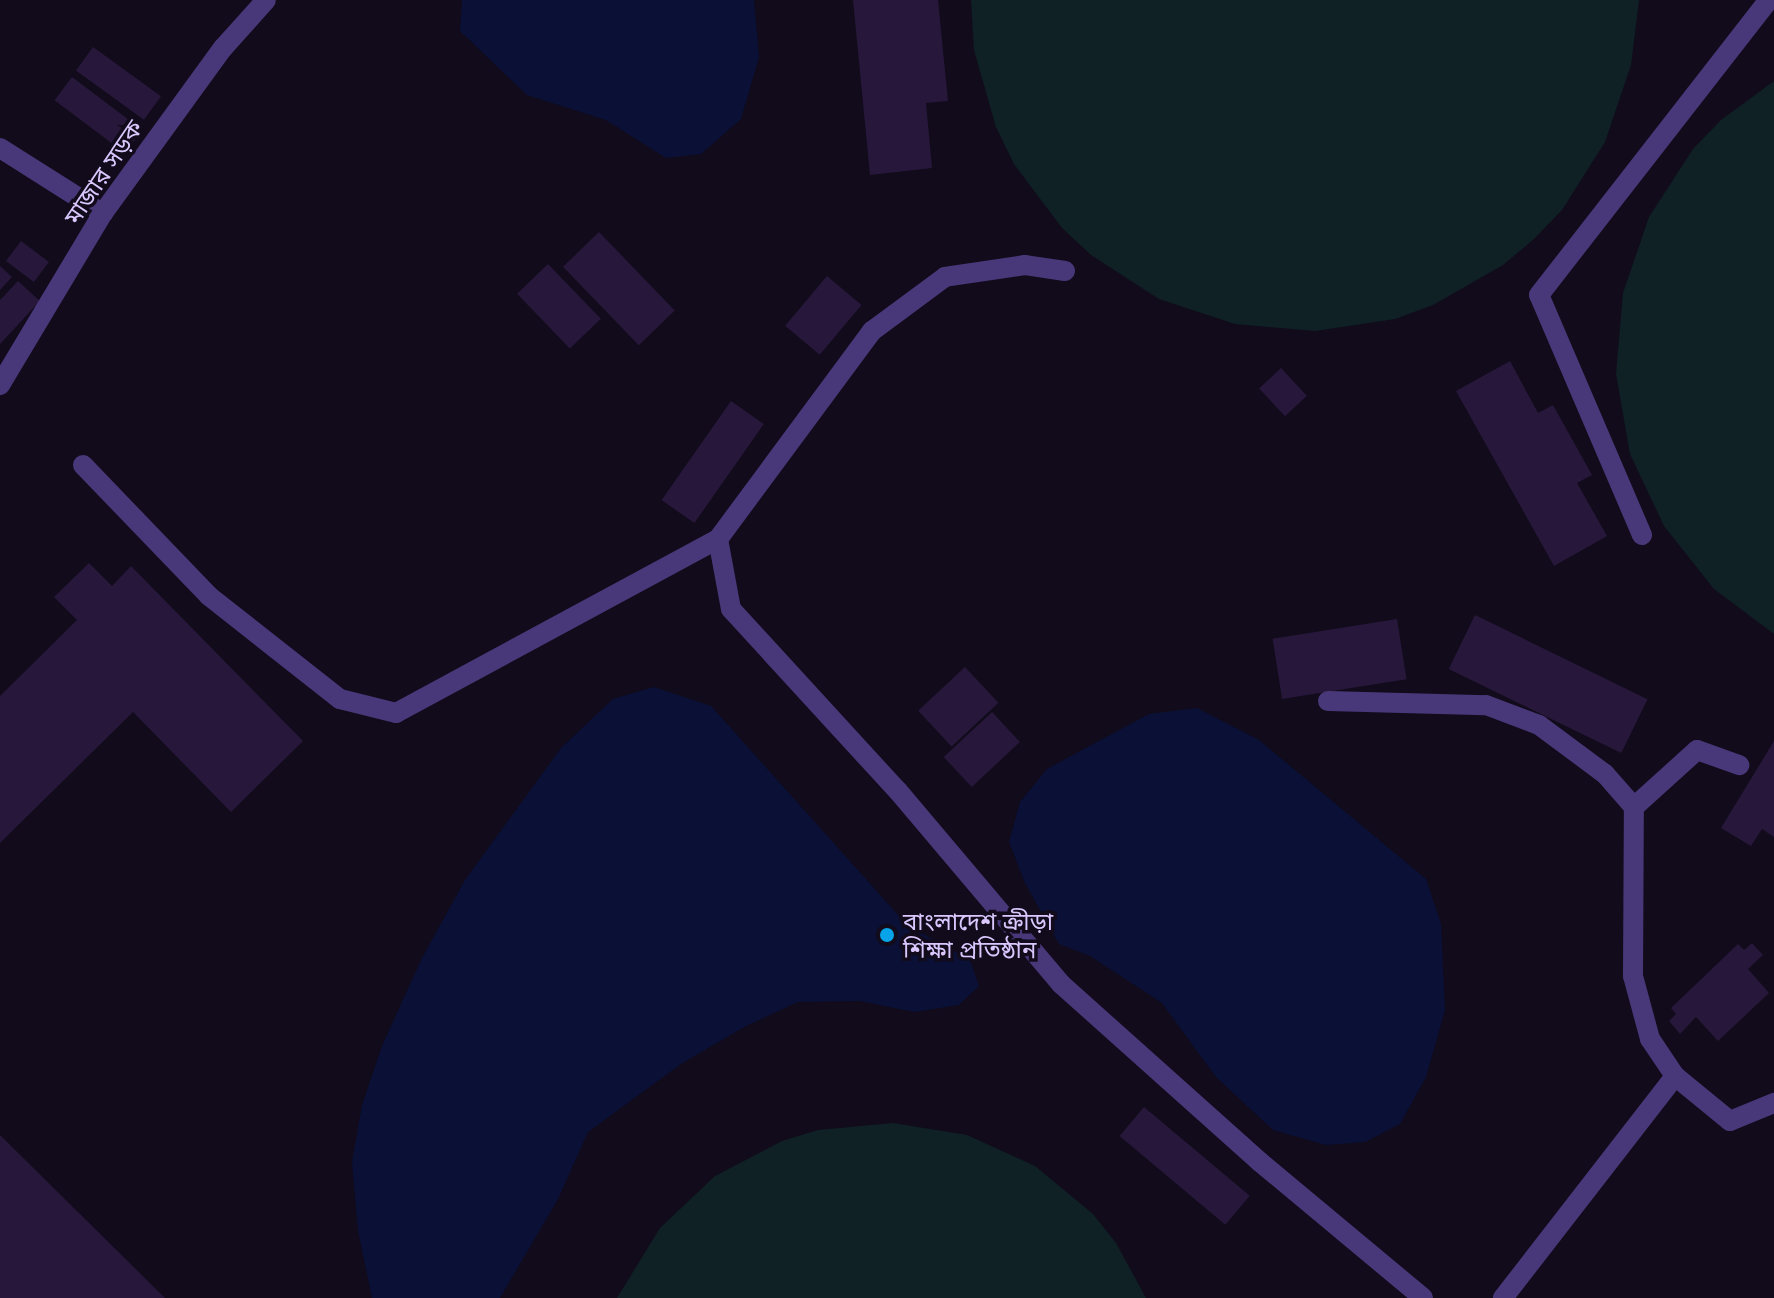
<!DOCTYPE html>
<meta charset="utf-8">
<style>
body{margin:0}
#map{position:relative;width:1774px;height:1298px;overflow:hidden;background:#110b1b;font-family:"Noto Sans","Noto Sans Bengali",sans-serif}
div>[style]{position:absolute}
.green>*{inset:0;background:#0f2125}
.water>*{inset:0;background:#0a1036}
.building>*{inset:0;background:#27183b;transform-origin:0 0}
.minor>*{height:20px;margin:-10px;padding:0 10px;transform-origin:10px;border-radius:10px;background:#483879}
.dots>*{width:22px;height:22px;translate:-50% -50%;box-sizing:border-box;border:4px solid #110b1b;border-radius:50%}
span{translate:-50% -50%;white-space:nowrap;text-align:center;line-height:1.15;-webkit-text-stroke:7px #110b1b;paint-order:stroke}
.street-label{font-size:24px;color:#d9c7fd}
.poi-label{font-size:24px;color:#d9c7fd}
.left{translate:0 -50%;text-align:left}
</style>
<div id="map">
<div class="green">
<div style="clip-path:polygon(971px 0,1639px 0,1631px 65px,1605px 142px,1562px 210px,1534px 239px,1503px 265px,1433px 305px,1395px 319px,1315px 331px,1235px 324px,1159px 299px,1091px 255px,1062px 228px,1014px 164px,996px 127px,974px 50px)"></div>
<div style="clip-path:polygon(1774px 81px,1774px 634px,1714px 589px,1664px 526px,1630px 454px,1616px 374px,1623px 293px,1649px 217px,1693px 149px,1721px 120px)"></div>
<div style="clip-path:polygon(893px 1123px,967px 1135px,1035px 1166px,1093px 1214px,1116px 1243px,1146px 1298px,617px 1298px,660px 1228px,715px 1176px,782px 1141px,818px 1130px)"></div>
</div>
<div class="water">
<div style="clip-path:polygon(462px 0,754px 0,759px 57px,741px 119px,701px 154px,666px 158px,606px 120px,527px 95px,460px 31px)"></div>
<div style="clip-path:polygon(654px 687px,711px 706px,907px 925px,970px 960px,979px 986px,959px 1005px,914px 1012px,860px 1001px,798px 1002px,746px 1026px,681px 1064px,588px 1132px,558px 1199px,500px 1298px,372px 1298px,358px 1231px,352px 1162px,362px 1105px,382px 1046px,422px 958px,465px 880px,561px 748px,613px 699px)"></div>
<div style="clip-path:polygon(1197px 708px,1259px 740px,1426px 879px,1441px 924px,1445px 1010px,1426px 1077px,1400px 1124px,1365px 1142px,1326px 1145px,1273px 1130px,1216px 1077px,1162px 1003px,1090px 956px,1059px 944px,1025px 883px,1009px 842px,1020px 802px,1047px 769px,1149px 714px)"></div>
</div>
<div class="building">
<div style="clip-path:polygon(853px 0,938px 0,948px 101px,926px 103px,932px 168px,870px 175px)"></div>
<div style="left:93px;top:47px;width:84px;height:29px;rotate:36deg"></div>
<div style="left:72px;top:77px;width:88px;height:29px;rotate:37deg"></div>
<div style="left:599px;top:232px;width:109px;height:50px;rotate:46deg"></div>
<div style="left:21px;top:241px;width:35px;height:25px;rotate:37deg"></div>
<div style="left:548px;top:264px;width:76px;height:43px;rotate:46deg"></div>
<div style="clip-path:polygon(0 266px,12px 277px,0 290px)"></div>
<div style="left:827px;top:276px;width:45px;height:65px;rotate:40deg"></div>
<div style="clip-path:polygon(18px 281px,40px 301px,0 344px,0 300px)"></div>
<div style="clip-path:polygon(1510px 361px,1538px 413px,1553px 405px,1592px 475px,1577px 483px,1607px 536px,1554px 566px,1456px 391px)"></div>
<div style="left:1281px;top:368px;width:38px;height:30px;rotate:47deg"></div>
<div style="left:731px;top:401px;width:40px;height:121px;rotate:35deg"></div>
<div style="clip-path:polygon(89px 563px,112px 586px,131px 566px,303px 741px,231px 812px,133px 712px,0 843px,0 696px,77px 620px,54px 597px)"></div>
<div style="left:1475px;top:615px;width:192px;height:60px;rotate:26deg"></div>
<div style="left:1397px;top:619px;width:61px;height:126px;rotate:81deg"></div>
<div style="left:965px;top:667px;width:49px;height:64px;rotate:47deg"></div>
<div style="left:992px;top:712px;width:41px;height:66px;rotate:47deg"></div>
<div style="clip-path:polygon(1774px 741px,1774px 837px,1762px 829px,1751px 846px,1721px 828px)"></div>
<div style="clip-path:polygon(1752px 943px,1763px 955px,1748px 969px,1769px 993px,1718px 1041px,1696px 1017px,1680px 1034px,1669px 1021px,1676px 1014px,1671px 1008px,1738px 944px,1744px 950px)"></div>
<div style="left:1144px;top:1107px;width:138px;height:38px;rotate:40deg"></div>
<div style="clip-path:polygon(0 1135px,165px 1298px,0 1298px)"></div>
</div>
<div class="minor">
<div style="left:0;top:148px;width:122px;rotate:32.3deg"></div>
<div style="left:1065px;top:271px;width:40px;rotate:-171.5deg"></div>
<div style="left:1025px;top:265px;width:81px;rotate:171.5deg"></div>
<div style="left:945px;top:277px;width:91px;rotate:143.5deg"></div>
<div style="left:872px;top:331px;width:259px;rotate:126.5deg"></div>
<div style="left:718px;top:539px;width:71px;rotate:79.5deg"></div>
<div style="left:731px;top:609px;width:247px;rotate:47.5deg"></div>
<div style="left:898px;top:791px;width:253px;rotate:49.8deg"></div>
<div style="left:1061px;top:984px;width:267px;rotate:41.8deg"></div>
<div style="left:1260px;top:1162px;width:212px;rotate:39.8deg"></div>
<div style="left:0;top:385px;width:200px;rotate:-59.1deg"></div>
<div style="left:103px;top:213px;width:204px;rotate:-54deg"></div>
<div style="left:223px;top:48px;width:64px;rotate:-48.1deg"></div>
<div style="left:83px;top:465px;width:182px;rotate:46.1deg"></div>
<div style="left:209px;top:596px;width:167px;rotate:38.2deg"></div>
<div style="left:340px;top:699px;width:58px;rotate:14deg"></div>
<div style="left:396px;top:713px;width:366px;rotate:-28.4deg"></div>
<div style="left:1642px;top:535px;width:261px;rotate:-113.2deg"></div>
<div style="left:1539px;top:295px;width:374px;rotate:-52.1deg"></div>
<div style="left:1328px;top:701px;width:158px;rotate:1.5deg"></div>
<div style="left:1486px;top:705px;width:57px;rotate:20.7deg"></div>
<div style="left:1539px;top:725px;width:82px;rotate:36.6deg"></div>
<div style="left:1605px;top:774px;width:44px;rotate:48.7deg"></div>
<div style="left:1675px;top:1076px;width:71px;rotate:39.3deg"></div>
<div style="left:1730px;top:1121px;width:48px;rotate:-22.2deg"></div>
<div style="left:1503px;top:1298px;width:281px;rotate:-52.2deg"></div>
<div style="left:1675px;top:1076px;width:45px;rotate:-124deg"></div>
<div style="left:1650px;top:1039px;width:65px;rotate:-105.1deg"></div>
<div style="left:1633px;top:976px;width:169px;rotate:-89.7deg"></div>
<div style="left:1634px;top:807px;width:85px;rotate:-42.1deg"></div>
<div style="left:1697px;top:750px;width:45px;rotate:19.7deg"></div>
</div>
<div class="dots">
<div style="left:887px;top:935px;background:#08a3e8"></div>
</div>
<div class="street-label">
<span style="left:103px;top:172px;rotate:-56deg">মাজার সড়ক</span>
</div>
<div class="poi-label">
<span class="left" style="left:903px;top:935px">বাংলাদেশ ক্রীড়া<br>শিক্ষা প্রতিষ্ঠান</span>
</div>
</div>
